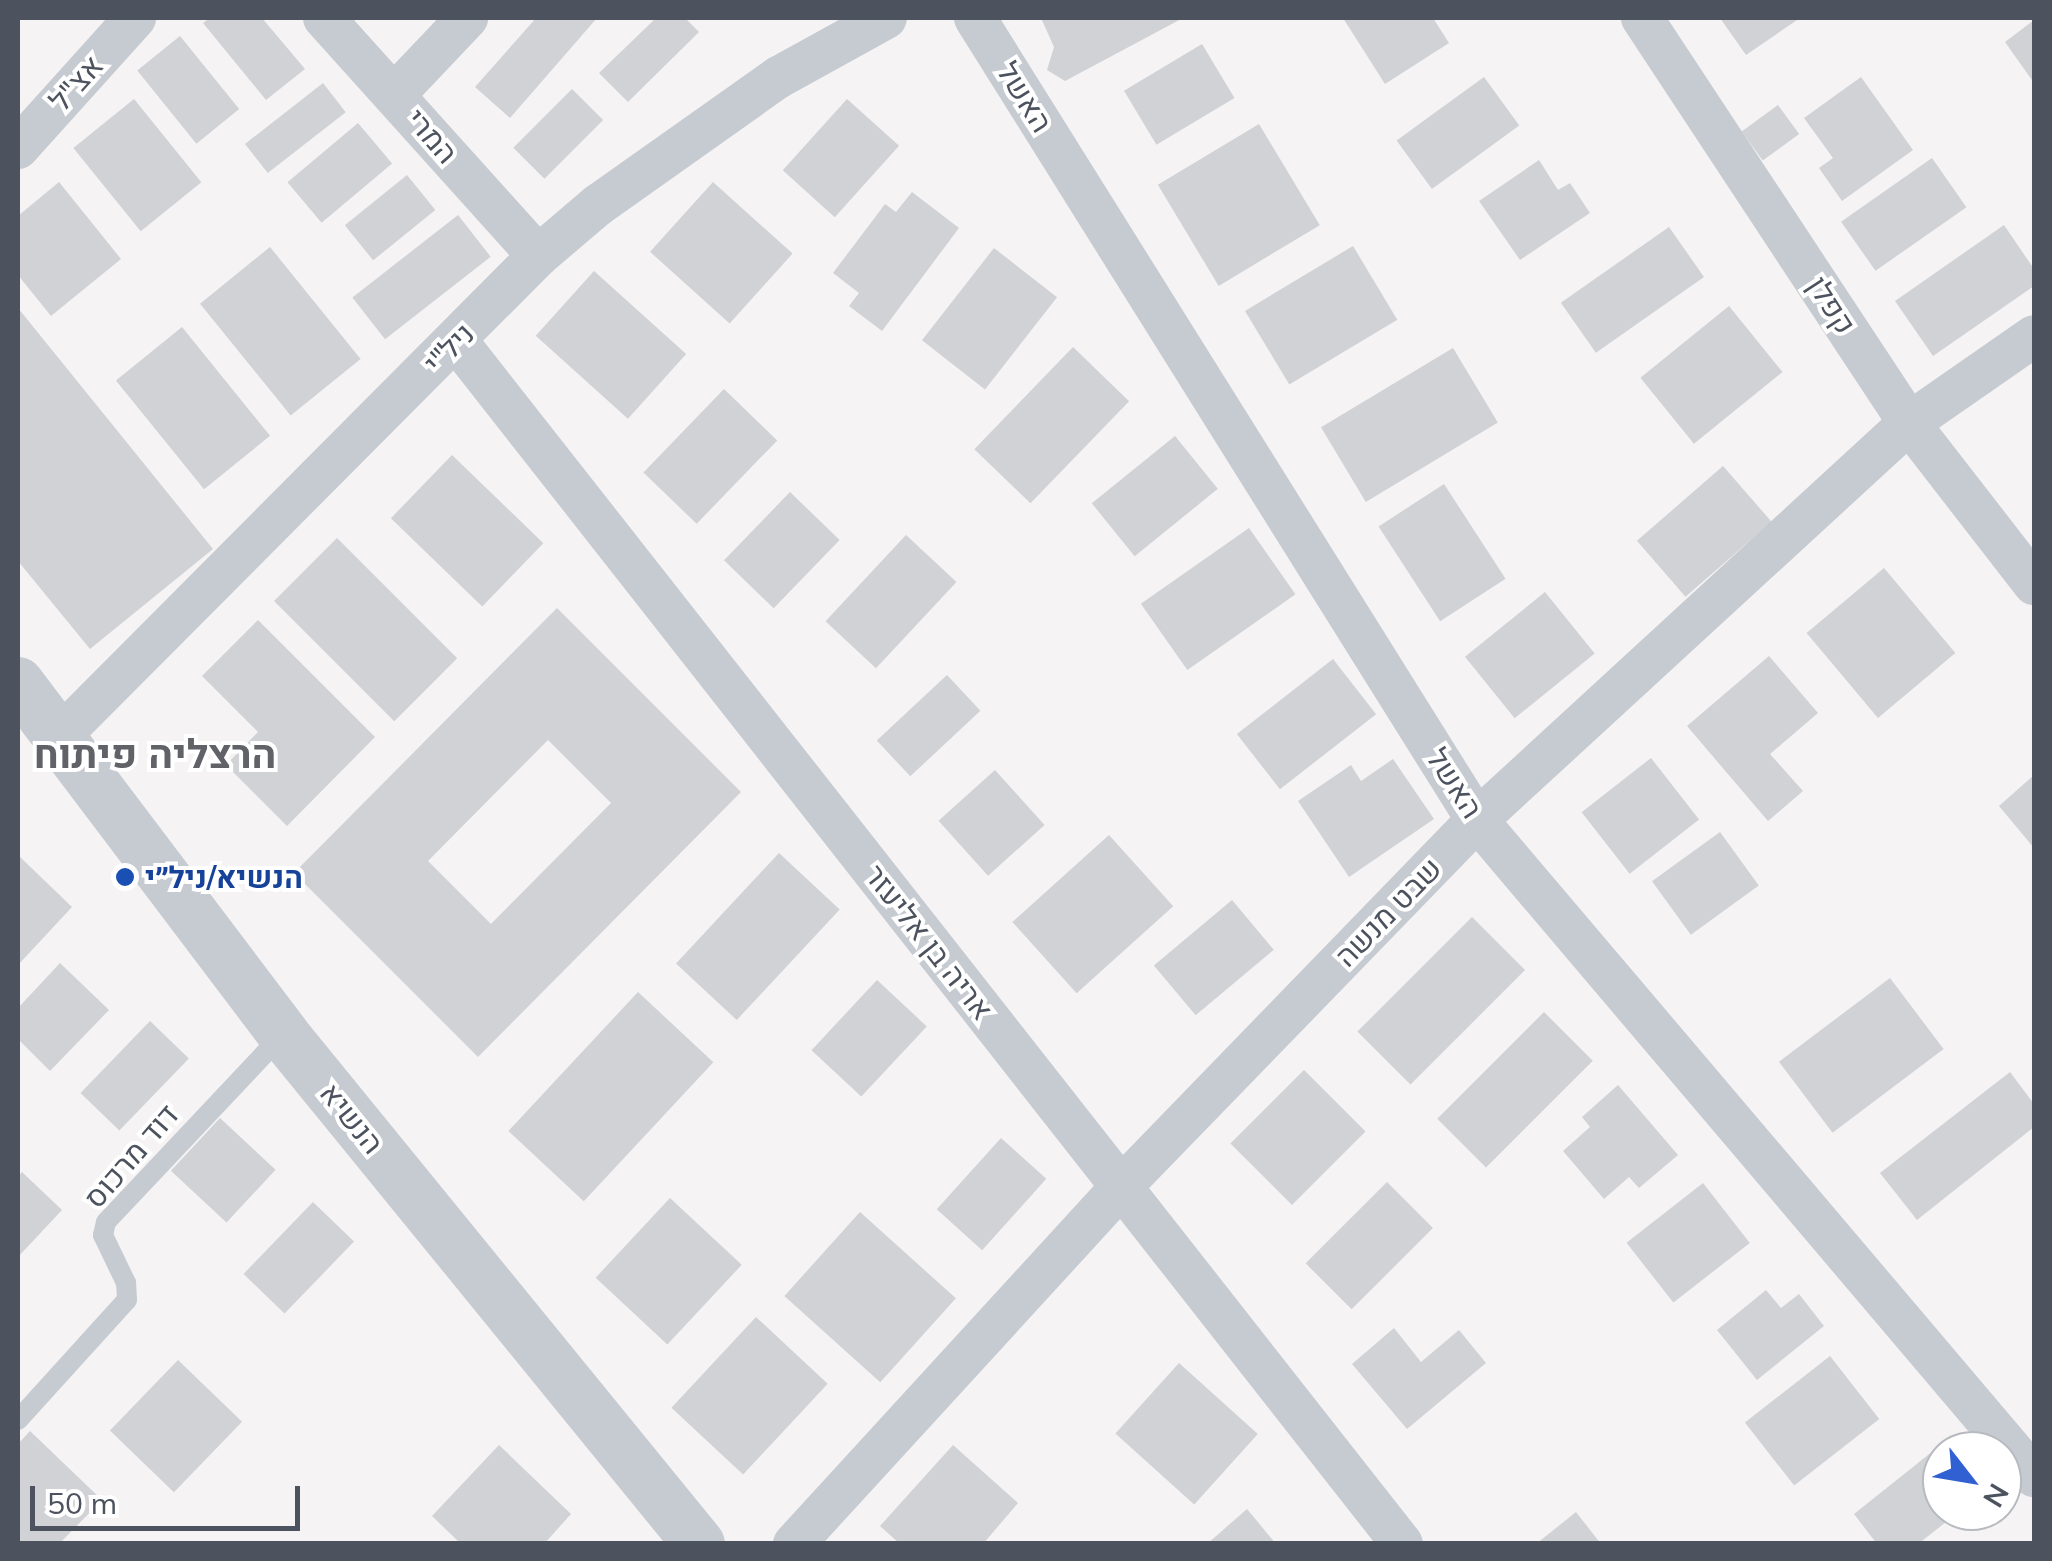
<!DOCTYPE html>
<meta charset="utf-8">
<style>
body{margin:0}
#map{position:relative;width:2052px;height:1561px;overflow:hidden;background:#f5f3f3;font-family:Mulish,Heebo,sans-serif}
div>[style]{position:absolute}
.building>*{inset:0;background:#d0d2d6;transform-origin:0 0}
.service>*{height:20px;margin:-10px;padding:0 10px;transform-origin:10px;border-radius:10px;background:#c6cbd2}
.minor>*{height:42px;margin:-21px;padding:0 21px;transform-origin:21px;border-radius:21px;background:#c6cbd2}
.tertiary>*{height:52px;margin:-26px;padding:0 26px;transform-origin:26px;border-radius:26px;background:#c6cbd2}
.dots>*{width:28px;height:28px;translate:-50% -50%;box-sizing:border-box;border:5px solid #fff;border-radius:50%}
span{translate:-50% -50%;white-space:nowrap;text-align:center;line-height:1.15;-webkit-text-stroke:8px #fff;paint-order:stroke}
.street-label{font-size:30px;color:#4c535e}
.transit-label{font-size:30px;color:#164399;font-weight:700}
.left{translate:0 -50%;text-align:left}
.district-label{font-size:40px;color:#606267;font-weight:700}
.frame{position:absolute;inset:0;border:20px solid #4c535e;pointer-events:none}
.north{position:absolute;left:1922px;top:1431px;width:100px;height:100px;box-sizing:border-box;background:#fff;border:2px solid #b7babf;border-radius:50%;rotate:121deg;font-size:28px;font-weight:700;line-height:40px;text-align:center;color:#4c535e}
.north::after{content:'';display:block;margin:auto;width:35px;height:45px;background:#3060d2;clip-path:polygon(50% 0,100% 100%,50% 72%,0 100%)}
.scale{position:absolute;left:30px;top:1486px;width:270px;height:45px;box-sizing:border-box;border:5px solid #4c535e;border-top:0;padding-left:12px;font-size:30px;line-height:35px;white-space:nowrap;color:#4c535e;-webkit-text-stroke:8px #fff;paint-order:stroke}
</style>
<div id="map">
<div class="building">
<div style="clip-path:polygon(210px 18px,262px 18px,305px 69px,266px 100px,203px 23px)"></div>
<div style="clip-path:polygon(536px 18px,597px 18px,510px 118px,475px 87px)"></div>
<div style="clip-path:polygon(656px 18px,685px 18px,699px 32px,628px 102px,599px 73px)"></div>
<div style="clip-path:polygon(1041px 18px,1183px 18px,1065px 81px,1047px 70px,1054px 47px)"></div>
<div style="clip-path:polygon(1343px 18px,1433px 18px,1449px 43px,1385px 84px)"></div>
<div style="clip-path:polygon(1720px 18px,1800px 18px,1746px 55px)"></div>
<div style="clip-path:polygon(2034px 20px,2034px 83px,2005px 42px)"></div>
<div style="left:180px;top:36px;width:94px;height:55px;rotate:51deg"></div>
<div style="left:1202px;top:44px;width:63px;height:91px;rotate:59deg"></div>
<div style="left:1484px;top:77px;width:60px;height:108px;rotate:54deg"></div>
<div style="clip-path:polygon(1861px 77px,1913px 150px,1842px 201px,1819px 168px,1833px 158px,1804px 118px)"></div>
<div style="left:323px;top:83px;width:37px;height:99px;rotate:52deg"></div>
<div style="left:572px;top:89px;width:44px;height:83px;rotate:45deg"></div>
<div style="left:134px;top:99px;width:107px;height:78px;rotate:51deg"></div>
<div style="left:847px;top:99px;width:70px;height:96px;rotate:42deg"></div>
<div style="left:1778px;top:105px;width:36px;height:45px;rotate:54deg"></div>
<div style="left:358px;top:123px;width:53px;height:92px;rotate:50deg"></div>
<div style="left:1259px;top:124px;width:118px;height:118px;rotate:59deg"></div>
<div style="left:1932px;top:158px;width:60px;height:111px;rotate:55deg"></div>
<div style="clip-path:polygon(1539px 160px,1558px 190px,1570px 183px,1590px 213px,1520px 260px,1479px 201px)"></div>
<div style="left:407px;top:175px;width:45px;height:80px;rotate:51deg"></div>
<div style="clip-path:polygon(59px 182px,121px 259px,51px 316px,18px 275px,18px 216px)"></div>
<div style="left:713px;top:182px;width:107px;height:94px;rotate:42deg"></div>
<div style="clip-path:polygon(912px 192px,959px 228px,882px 331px,849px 306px,859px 293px,833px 273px,885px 204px,896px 212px)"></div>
<div style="left:458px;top:215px;width:53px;height:134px;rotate:52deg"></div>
<div style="clip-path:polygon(2004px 225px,2034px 269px,2034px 286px,1933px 356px,1895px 301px)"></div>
<div style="left:1669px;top:227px;width:61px;height:132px;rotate:55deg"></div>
<div style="left:1353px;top:246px;width:86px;height:126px;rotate:59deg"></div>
<div style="left:270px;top:247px;width:144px;height:90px;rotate:51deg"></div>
<div style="left:994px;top:248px;width:80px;height:117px;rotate:38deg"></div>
<div style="left:594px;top:271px;width:124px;height:87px;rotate:42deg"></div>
<div style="left:1729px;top:306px;width:85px;height:114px;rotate:51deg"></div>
<div style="clip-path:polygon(18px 308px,213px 549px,90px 649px,18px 561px)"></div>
<div style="left:182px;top:327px;width:140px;height:85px;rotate:51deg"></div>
<div style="left:1073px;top:347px;width:78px;height:142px;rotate:44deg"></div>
<div style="left:1453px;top:348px;width:87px;height:154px;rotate:59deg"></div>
<div style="left:724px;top:389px;width:74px;height:116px;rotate:44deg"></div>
<div style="left:1175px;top:436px;width:68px;height:107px;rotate:51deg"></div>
<div style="left:452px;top:455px;width:127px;height:88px;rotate:44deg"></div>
<div style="left:1723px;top:466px;width:74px;height:114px;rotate:49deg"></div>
<div style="left:1444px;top:484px;width:113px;height:78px;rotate:57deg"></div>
<div style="left:790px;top:492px;width:69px;height:95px;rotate:44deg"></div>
<div style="left:1249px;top:528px;width:81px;height:132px;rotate:55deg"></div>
<div style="left:906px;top:535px;width:69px;height:118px;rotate:43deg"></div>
<div style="left:337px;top:538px;width:170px;height:89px;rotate:45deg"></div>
<div style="left:1884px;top:568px;width:111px;height:101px;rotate:50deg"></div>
<div style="left:1545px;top:592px;width:79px;height:103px;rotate:51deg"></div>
<div style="clip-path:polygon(evenodd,557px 608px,741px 792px,478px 1057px,294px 873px,557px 608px,548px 740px,611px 803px,491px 924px,428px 861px,548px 740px)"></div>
<div style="clip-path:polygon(258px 620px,375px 737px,287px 826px,226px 765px,258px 732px,202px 676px)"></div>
<div style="clip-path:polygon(1769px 656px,1818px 713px,1770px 754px,1803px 791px,1768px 821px,1687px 726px)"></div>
<div style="left:1333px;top:659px;width:70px;height:122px;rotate:52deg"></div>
<div style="left:947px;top:675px;width:49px;height:96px;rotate:47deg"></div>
<div style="left:1651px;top:758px;width:78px;height:88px;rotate:52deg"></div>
<div style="clip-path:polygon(1393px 759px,1434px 819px,1349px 877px,1298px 801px,1351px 765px,1361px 781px)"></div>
<div style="left:995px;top:770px;width:74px;height:76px;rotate:48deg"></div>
<div style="clip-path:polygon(2034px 775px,2034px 848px,1999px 806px)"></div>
<div style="left:1720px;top:832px;width:66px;height:84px;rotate:54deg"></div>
<div style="left:1109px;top:835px;width:96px;height:130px;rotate:48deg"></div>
<div style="left:779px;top:853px;width:83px;height:151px;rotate:43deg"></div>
<div style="clip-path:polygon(18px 855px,72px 907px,18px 965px)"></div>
<div style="left:1232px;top:900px;width:65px;height:102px;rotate:50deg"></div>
<div style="left:1472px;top:917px;width:75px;height:162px;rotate:45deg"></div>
<div style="clip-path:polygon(60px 963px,109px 1010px,50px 1071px,18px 1039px,18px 1008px)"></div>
<div style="left:1890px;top:978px;width:89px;height:139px;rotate:53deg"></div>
<div style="left:877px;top:980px;width:68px;height:96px;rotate:43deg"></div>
<div style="left:638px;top:992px;width:103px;height:190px;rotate:43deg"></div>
<div style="left:1544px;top:1012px;width:69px;height:151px;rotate:45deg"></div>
<div style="left:150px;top:1021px;width:54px;height:100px;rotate:44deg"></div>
<div style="left:1304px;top:1070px;width:87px;height:104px;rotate:45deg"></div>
<div style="clip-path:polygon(2010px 1072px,2034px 1104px,2034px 1127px,1917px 1220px,1880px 1173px)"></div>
<div style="clip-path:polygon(1618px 1085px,1678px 1155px,1639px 1188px,1629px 1177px,1604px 1199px,1563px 1151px,1590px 1127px,1582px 1117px)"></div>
<div style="left:220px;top:1118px;width:76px;height:72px;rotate:43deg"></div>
<div style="left:1001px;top:1138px;width:61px;height:96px;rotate:42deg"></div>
<div style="clip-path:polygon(22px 1172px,62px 1210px,18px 1257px,18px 1177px)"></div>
<div style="left:1387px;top:1182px;width:65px;height:115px;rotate:45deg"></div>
<div style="left:1703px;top:1183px;width:76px;height:97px;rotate:52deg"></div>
<div style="left:670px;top:1198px;width:98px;height:109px;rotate:43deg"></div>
<div style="left:313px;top:1202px;width:57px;height:100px;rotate:44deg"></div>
<div style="left:860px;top:1212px;width:129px;height:113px;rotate:42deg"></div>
<div style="clip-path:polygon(1766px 1290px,1781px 1308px,1799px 1294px,1824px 1326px,1757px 1380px,1717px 1330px)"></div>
<div style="left:756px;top:1317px;width:98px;height:124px;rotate:43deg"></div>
<div style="clip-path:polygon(1394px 1328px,1421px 1362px,1459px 1330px,1486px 1363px,1407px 1429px,1352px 1364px)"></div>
<div style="left:1830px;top:1356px;width:80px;height:108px;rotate:52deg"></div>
<div style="left:178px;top:1360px;width:89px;height:98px;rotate:44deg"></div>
<div style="left:1179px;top:1363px;width:106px;height:95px;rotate:42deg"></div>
<div style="clip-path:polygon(30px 1431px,102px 1500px,59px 1544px,18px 1544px,18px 1444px)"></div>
<div style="clip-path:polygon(499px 1445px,571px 1514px,544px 1544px,461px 1544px,432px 1516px)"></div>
<div style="clip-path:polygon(953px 1445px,1018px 1503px,983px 1544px,900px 1544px,880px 1526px)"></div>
<div style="clip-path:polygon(1933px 1451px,1942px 1463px,1942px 1511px,1960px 1511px,1918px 1544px,1877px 1544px,1854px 1514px)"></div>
<div style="clip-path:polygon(1247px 1509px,1276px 1544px,1207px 1544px)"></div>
<div style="clip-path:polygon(1576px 1512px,1601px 1544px,1536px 1544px)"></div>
</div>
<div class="service">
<div style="left:18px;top:1420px;width:162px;rotate:-47.8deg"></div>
<div style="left:127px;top:1300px;width:17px;rotate:-93deg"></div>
<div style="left:126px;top:1283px;width:53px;rotate:-115.6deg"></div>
<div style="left:103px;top:1235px;width:13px;rotate:-77deg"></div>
<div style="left:106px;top:1222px;width:257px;rotate:-46.7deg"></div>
</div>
<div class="minor">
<div style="left:324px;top:18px;width:320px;rotate:48deg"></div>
<div style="left:975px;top:18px;width:946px;rotate:57.96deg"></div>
<div style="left:1477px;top:820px;width:861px;rotate:49.67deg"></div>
<div style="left:1642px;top:18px;width:485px;rotate:56.6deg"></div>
<div style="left:1909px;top:423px;width:204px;rotate:52.2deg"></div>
<div style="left:395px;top:94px;width:105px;rotate:-46.5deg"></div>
<div style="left:18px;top:148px;width:175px;rotate:-48deg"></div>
<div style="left:456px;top:340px;width:1531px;rotate:51.84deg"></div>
<div style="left:59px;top:737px;width:679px;rotate:-45.12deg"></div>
<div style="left:538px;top:256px;width:79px;rotate:-40.4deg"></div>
<div style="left:598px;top:205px;width:222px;rotate:-35.3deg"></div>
<div style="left:779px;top:77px;width:122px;rotate:-28.9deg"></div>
<div style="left:794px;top:1544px;width:484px;rotate:-47.5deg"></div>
<div style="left:1121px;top:1187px;width:511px;rotate:-45.87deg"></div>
<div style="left:1477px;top:820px;width:587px;rotate:-42.58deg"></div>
<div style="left:1909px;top:423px;width:152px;rotate:-34.8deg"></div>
</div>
<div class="tertiary">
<div style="left:18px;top:683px;width:440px;rotate:52.9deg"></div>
<div style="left:283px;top:1034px;width:658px;rotate:50.8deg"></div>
</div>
<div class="dots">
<div style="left:125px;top:877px;background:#1a4fb4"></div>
</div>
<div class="street-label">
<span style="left:76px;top:83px;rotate:-48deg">אצ"ל</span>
<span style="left:1025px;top:97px;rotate:58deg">האשל</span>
<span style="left:432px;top:136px;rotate:49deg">המרי</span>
<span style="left:1832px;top:305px;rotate:57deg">קפלן</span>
<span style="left:449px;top:348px;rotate:-45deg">ניל"י</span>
<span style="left:1455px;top:783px;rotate:57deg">האשל</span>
<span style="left:1388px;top:912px;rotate:-46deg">שבט מנשה</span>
<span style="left:929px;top:942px;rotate:52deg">אריה בן אליעזר</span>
<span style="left:352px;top:1118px;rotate:51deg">הנשיא</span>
<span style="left:131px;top:1156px;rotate:-49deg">דוד מרכוס</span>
</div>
<div class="transit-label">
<span class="left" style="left:145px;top:877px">הנשיא/ניל״י</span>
</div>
<div class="district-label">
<span style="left:155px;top:753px">הרצליה פיתוח</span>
</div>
<div class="frame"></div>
<div class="north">N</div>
<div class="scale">50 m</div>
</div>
